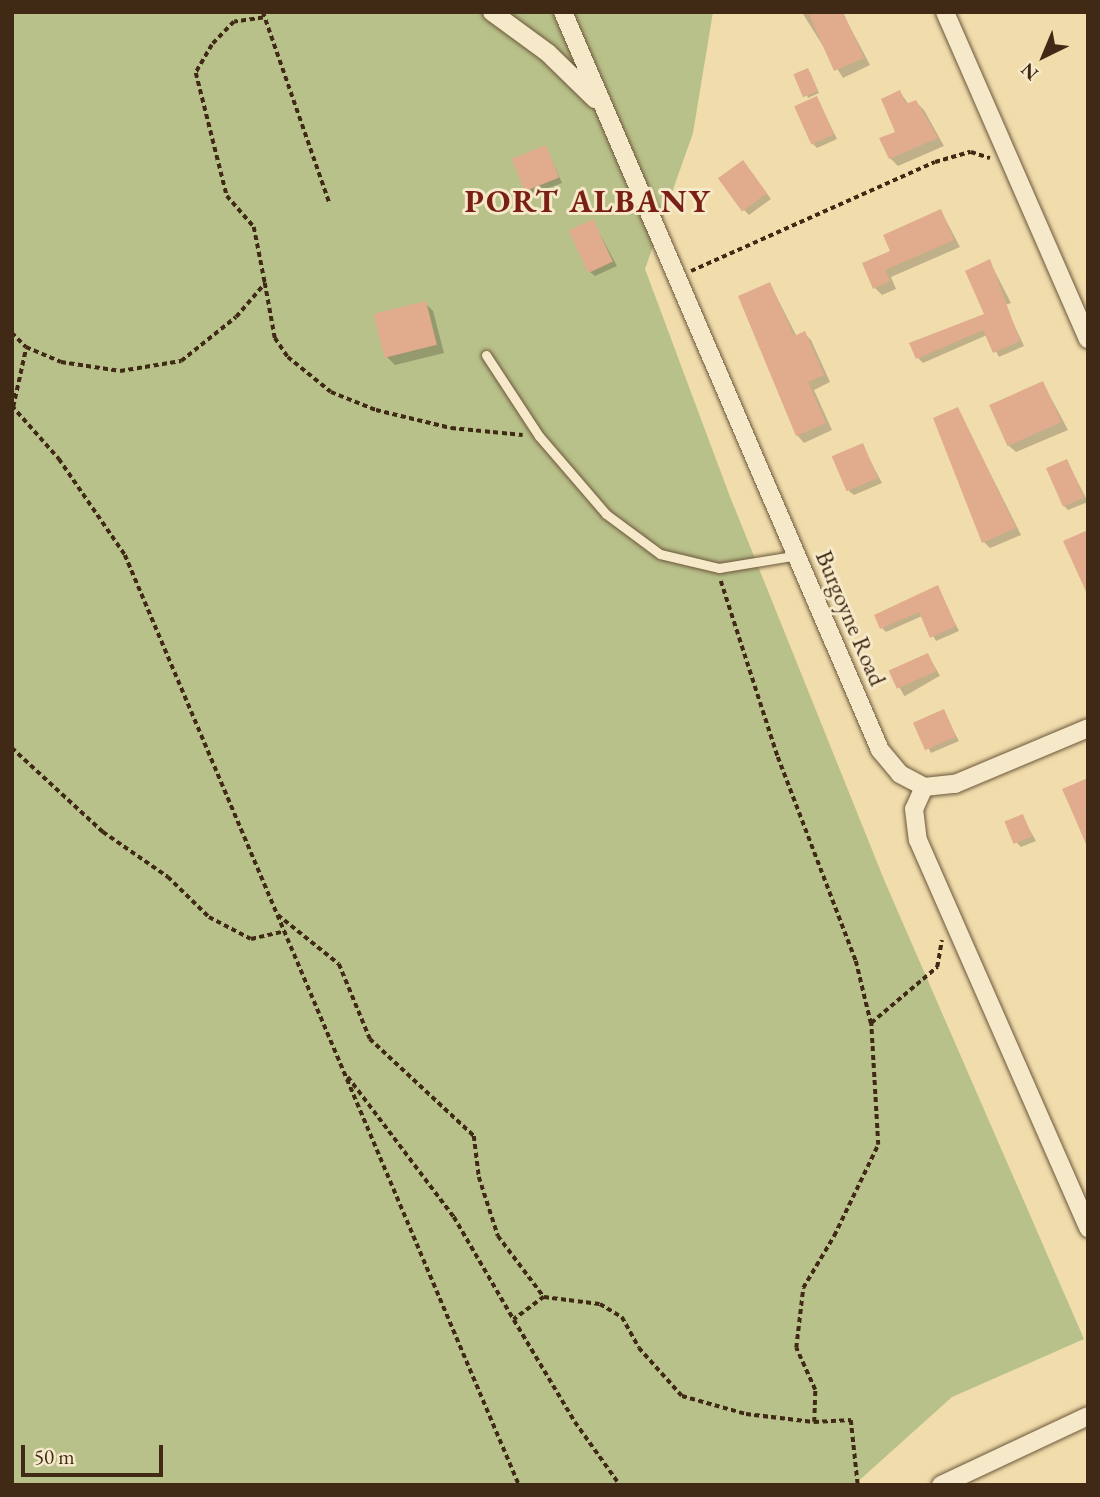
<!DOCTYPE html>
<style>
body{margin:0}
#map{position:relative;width:1100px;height:1497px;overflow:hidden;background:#f1ddac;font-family:"EB Garamond",serif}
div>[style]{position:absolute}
.green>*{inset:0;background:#b9c18a}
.shadow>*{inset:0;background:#0003;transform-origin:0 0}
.building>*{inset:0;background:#e1ab8e;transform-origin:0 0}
.path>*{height:3.5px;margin-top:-1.75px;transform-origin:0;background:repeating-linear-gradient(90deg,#402a15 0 5px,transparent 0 8.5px)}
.roads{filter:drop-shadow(0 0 2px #6c573b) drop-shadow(0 0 2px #6c573b)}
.service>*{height:9px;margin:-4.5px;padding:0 4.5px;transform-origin:4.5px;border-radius:4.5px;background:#f6e9c9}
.minor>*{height:18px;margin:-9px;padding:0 9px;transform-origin:9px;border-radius:9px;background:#f6e9c9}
span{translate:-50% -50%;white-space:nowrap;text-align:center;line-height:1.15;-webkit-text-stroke:6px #f6e9c9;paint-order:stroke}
.street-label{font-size:24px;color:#402a15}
.district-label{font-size:32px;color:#7a1f14;font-weight:700;letter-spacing:2px}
.frame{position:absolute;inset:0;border:14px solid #402a15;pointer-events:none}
.north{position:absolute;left:1009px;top:21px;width:70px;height:70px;-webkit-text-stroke:5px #f6e9c9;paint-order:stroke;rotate:223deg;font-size:19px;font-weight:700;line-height:28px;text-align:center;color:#402a15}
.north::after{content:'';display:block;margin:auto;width:24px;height:32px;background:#402a15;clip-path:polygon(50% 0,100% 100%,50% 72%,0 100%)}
.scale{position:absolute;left:21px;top:1445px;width:142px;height:32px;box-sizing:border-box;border:4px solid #402a15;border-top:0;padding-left:9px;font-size:21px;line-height:24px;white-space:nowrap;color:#402a15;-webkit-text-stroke:5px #f6e9c9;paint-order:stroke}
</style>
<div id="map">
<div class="green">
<div style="clip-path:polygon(12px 12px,713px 12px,693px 133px,645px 269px,729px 494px,885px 882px,1084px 1339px,952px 1397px,854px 1485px,12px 1485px)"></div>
</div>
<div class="shadow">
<div style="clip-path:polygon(842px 12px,870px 65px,843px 78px,803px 14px)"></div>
<div style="clip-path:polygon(810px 72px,819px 93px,808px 98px,797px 75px)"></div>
<div style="clip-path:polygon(900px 92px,909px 105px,916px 102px,924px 110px,944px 146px,898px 166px,890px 158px,898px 132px)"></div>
<div style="clip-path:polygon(817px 98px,837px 139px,817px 148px,812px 143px)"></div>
<div style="clip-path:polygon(546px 147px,562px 183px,529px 195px,524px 190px)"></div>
<div style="clip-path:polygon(747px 167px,771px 199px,749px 215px,744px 210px)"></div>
<div style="clip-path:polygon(941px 211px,960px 247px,891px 277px,896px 289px,882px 295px,875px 288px,892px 252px)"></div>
<div style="clip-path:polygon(593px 221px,617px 266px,595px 276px,590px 272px)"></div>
<div style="clip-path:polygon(990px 262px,1011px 303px,1005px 305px,1024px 346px,999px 357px,987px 335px,923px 363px,918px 358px,986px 315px)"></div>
<div style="clip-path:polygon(770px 284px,797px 337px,804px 333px,811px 340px,830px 382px,814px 390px,832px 430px,804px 443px,797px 435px,740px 297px)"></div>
<div style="clip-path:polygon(425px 303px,433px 311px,444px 353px,395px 365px,387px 357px)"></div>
<div style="clip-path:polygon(1043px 383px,1068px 430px,1016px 452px,1008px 445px)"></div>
<div style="clip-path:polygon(958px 409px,1021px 535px,990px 548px,984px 542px)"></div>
<div style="clip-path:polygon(862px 445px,882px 483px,854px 495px,849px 491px)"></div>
<div style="clip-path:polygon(1067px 461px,1088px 502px,1068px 510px,1064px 506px)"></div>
<div style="clip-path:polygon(937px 587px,959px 631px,936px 641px,922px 616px,886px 632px,882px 628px)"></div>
<div style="left:928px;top:655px;width:24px;height:41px;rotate:60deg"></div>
<div style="clip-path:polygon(943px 711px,959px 741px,931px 753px,915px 723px)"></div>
<div style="clip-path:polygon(1088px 780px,1088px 849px,1064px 790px)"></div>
<div style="clip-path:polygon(1022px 816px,1036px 841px,1021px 847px,1016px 842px)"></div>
</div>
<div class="building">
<div style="clip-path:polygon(808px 12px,843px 12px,864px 58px,834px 71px)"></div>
<div style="left:808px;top:68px;width:25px;height:16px;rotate:67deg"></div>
<div style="clip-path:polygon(900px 90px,906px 104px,916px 100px,938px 138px,889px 159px,879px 138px,895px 132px,881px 99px)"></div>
<div style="left:817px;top:96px;width:42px;height:25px;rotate:66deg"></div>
<div style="left:546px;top:145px;width:35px;height:37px;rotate:68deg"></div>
<div style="left:743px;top:160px;width:41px;height:31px;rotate:54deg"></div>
<div style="clip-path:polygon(941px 209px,954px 240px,885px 270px,890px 281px,873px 289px,862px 263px,890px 251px,883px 235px)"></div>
<div style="left:593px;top:219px;width:47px;height:27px;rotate:65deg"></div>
<div style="clip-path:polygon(990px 259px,1020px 341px,993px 353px,983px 330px,916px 359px,909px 343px,984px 314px,965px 271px)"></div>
<div style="clip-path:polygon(770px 282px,794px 336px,805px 331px,824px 375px,808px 382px,826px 423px,796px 436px,738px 296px)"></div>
<div style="left:426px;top:301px;width:45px;height:54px;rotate:76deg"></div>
<div style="left:1043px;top:381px;width:45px;height:59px;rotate:66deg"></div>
<div style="clip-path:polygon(958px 407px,1016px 528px,982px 543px,933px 418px)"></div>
<div style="left:863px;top:443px;width:38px;height:34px;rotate:67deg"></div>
<div style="left:1067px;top:459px;width:42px;height:23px;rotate:66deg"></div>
<div style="clip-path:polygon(1088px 530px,1088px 596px,1063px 541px)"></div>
<div style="clip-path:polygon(938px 585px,956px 626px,930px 638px,919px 612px,880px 629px,874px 615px)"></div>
<div style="left:928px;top:653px;width:20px;height:43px;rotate:66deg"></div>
<div style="left:944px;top:709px;width:30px;height:34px;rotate:66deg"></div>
<div style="clip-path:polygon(1088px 778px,1088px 848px,1062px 789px)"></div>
<div style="left:1023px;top:814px;width:24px;height:20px;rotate:68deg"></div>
</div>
<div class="path">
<div style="left:263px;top:12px;width:203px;rotate:70.8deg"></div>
<div style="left:263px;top:18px;width:29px;rotate:172deg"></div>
<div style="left:234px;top:22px;width:32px;rotate:134deg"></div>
<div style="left:212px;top:45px;width:32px;rotate:120deg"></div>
<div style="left:196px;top:73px;width:127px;rotate:75.9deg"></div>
<div style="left:227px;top:196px;width:41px;rotate:48.9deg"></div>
<div style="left:254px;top:227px;width:57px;rotate:78.9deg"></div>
<div style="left:691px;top:271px;width:267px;rotate:-24.1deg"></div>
<div style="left:935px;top:162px;width:37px;rotate:-16deg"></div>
<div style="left:971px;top:152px;width:20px;rotate:18deg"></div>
<div style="left:12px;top:333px;width:20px;rotate:45deg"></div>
<div style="left:26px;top:347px;width:38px;rotate:23deg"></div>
<div style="left:61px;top:362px;width:60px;rotate:8.7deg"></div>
<div style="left:120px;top:371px;width:62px;rotate:-9.3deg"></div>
<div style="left:181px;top:361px;width:70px;rotate:-38.7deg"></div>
<div style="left:236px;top:317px;width:45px;rotate:-49.5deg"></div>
<div style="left:265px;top:283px;width:56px;rotate:79.7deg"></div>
<div style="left:275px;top:338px;width:23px;rotate:56deg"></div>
<div style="left:288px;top:357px;width:55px;rotate:39.1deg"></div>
<div style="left:331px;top:392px;width:48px;rotate:21.8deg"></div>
<div style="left:376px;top:410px;width:77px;rotate:13.5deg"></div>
<div style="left:451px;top:428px;width:72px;rotate:5.6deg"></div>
<div style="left:12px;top:406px;width:71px;rotate:48.4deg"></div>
<div style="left:59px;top:459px;width:116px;rotate:55.5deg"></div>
<div style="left:125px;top:555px;width:1010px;rotate:67.04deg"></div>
<div style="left:13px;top:407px;width:60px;rotate:-77.6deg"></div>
<div style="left:721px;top:581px;width:185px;rotate:72.1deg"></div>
<div style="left:778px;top:757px;width:218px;rotate:69.1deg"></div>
<div style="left:856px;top:961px;width:64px;rotate:76.4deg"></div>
<div style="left:12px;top:748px;width:124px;rotate:42.7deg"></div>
<div style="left:103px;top:832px;width:79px;rotate:34.7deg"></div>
<div style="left:168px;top:877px;width:57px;rotate:44.3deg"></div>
<div style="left:209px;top:917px;width:47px;rotate:27.6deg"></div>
<div style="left:251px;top:939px;width:35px;rotate:-13deg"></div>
<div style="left:278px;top:915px;width:78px;rotate:38.8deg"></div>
<div style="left:339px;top:964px;width:81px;rotate:67.5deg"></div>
<div style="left:370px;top:1039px;width:142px;rotate:43deg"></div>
<div style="left:474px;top:1136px;width:41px;rotate:83deg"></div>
<div style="left:479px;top:1177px;width:62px;rotate:72.1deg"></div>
<div style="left:498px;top:1236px;width:76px;rotate:53deg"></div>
<div style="left:544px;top:1297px;width:56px;rotate:7.1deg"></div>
<div style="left:600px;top:1304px;width:26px;rotate:31deg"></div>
<div style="left:622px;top:1317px;width:35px;rotate:61deg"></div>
<div style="left:639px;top:1348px;width:64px;rotate:48.1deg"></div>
<div style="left:682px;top:1396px;width:66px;rotate:15.7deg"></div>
<div style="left:746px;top:1414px;width:68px;rotate:6.7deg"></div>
<div style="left:814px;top:1422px;width:32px;rotate:-88deg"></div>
<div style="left:815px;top:1390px;width:46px;rotate:-114.3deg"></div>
<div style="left:796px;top:1348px;width:60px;rotate:-83.3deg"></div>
<div style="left:803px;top:1288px;width:61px;rotate:-59.2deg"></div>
<div style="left:834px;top:1236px;width:101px;rotate:-64.2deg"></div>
<div style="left:878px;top:1145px;width:122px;rotate:-93.3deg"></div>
<div style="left:871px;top:1023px;width:87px;rotate:-40.3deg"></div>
<div style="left:937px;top:967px;width:27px;rotate:-80deg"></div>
<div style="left:348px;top:1077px;width:176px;rotate:52.9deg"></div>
<div style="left:454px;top:1217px;width:119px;rotate:59.8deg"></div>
<div style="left:544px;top:1297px;width:38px;rotate:143deg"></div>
<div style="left:514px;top:1320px;width:119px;rotate:59.1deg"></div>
<div style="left:575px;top:1422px;width:77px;rotate:54.5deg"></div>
<div style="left:814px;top:1422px;width:37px;rotate:-3deg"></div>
<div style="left:851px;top:1420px;width:65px;rotate:83.9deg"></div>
</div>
<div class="roads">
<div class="service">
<div style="left:486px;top:355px;width:97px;rotate:56.8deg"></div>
<div style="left:539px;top:436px;width:103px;rotate:49.3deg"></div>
<div style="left:606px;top:514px;width:67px;rotate:36.5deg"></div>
<div style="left:660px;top:554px;width:61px;rotate:13.3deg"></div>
<div style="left:719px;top:568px;width:80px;rotate:-9.3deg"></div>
</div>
<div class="minor">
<div style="left:492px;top:12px;width:69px;rotate:36.2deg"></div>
<div style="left:548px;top:53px;width:66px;rotate:44.4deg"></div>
<div style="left:563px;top:12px;width:803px;rotate:66.75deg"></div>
<div style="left:880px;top:750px;width:31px;rotate:50deg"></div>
<div style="left:900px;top:774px;width:27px;rotate:28deg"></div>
<div style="left:945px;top:12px;width:357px;rotate:66.4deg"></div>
<div style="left:924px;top:787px;width:24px;rotate:114deg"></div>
<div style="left:914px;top:809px;width:31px;rotate:83deg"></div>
<div style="left:918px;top:840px;width:424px;rotate:66.3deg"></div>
<div style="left:924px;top:787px;width:31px;rotate:-6deg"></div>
<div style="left:955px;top:784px;width:144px;rotate:-22.8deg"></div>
<div style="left:941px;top:1485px;width:162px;rotate:-25.1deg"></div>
</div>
</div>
<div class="street-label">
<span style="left:851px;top:618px;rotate:67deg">Burgoyne Road</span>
</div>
<div class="district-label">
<span style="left:588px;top:201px">PORT ALBANY</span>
</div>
<div class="frame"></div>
<div class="north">N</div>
<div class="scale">50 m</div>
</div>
